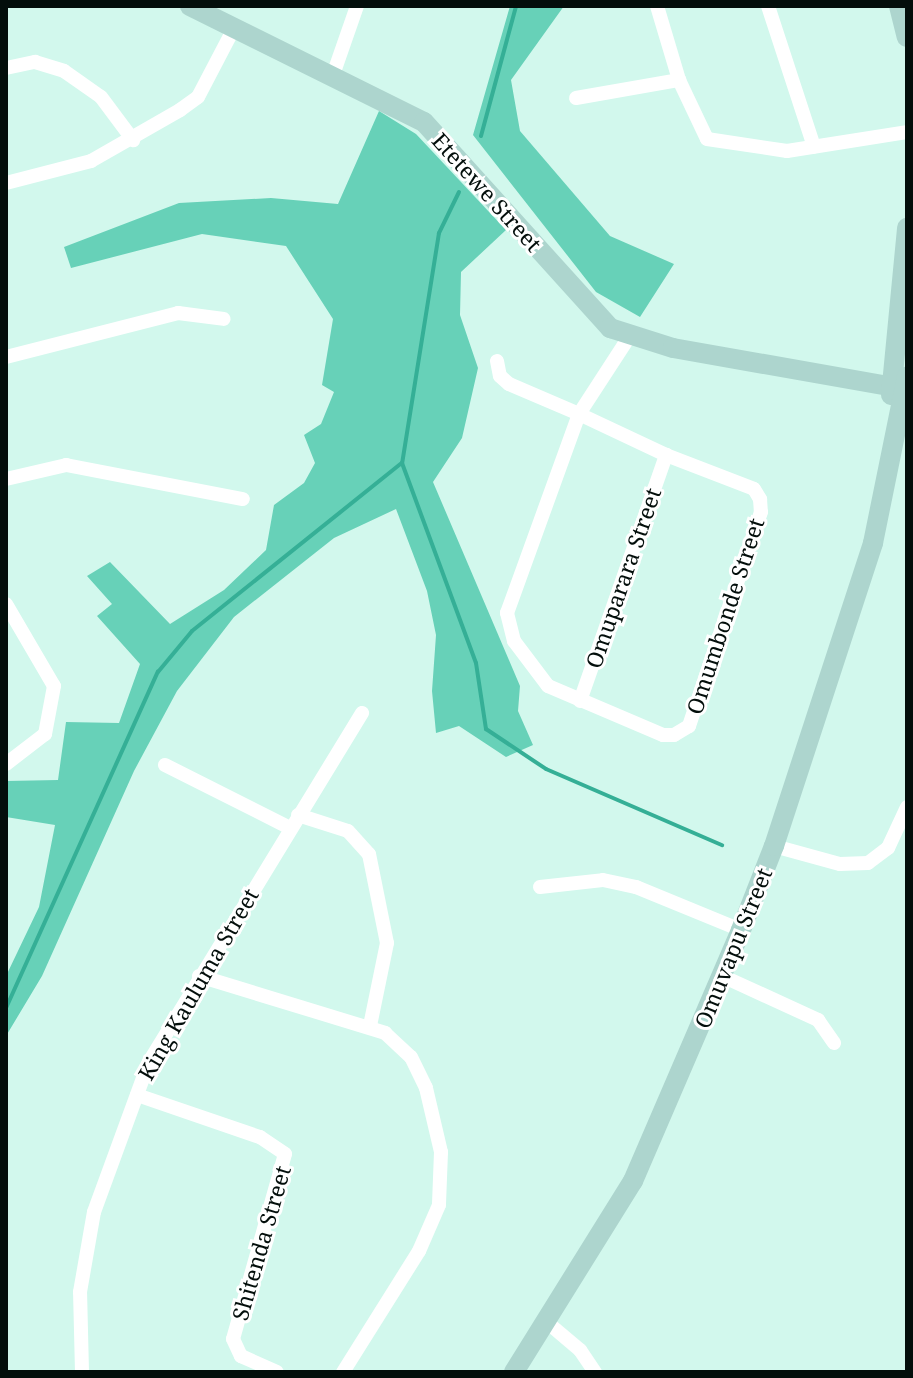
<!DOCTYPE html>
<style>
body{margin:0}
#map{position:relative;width:913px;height:1378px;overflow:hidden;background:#d2f8ed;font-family:"Noto Serif",serif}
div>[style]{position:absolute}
.green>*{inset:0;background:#67d1b8}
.stream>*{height:4px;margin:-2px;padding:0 2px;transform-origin:2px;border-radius:2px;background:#35af96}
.street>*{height:14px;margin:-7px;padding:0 7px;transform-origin:7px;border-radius:7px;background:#fff}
.secondary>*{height:20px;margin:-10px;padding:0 10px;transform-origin:10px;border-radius:10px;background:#add5ce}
span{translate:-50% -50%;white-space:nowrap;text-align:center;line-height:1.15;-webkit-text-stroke:6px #fff;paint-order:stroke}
.street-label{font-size:22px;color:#030e0b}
.frame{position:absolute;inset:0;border:8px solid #030e0b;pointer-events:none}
</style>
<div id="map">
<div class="green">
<div style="clip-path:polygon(510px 6px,564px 6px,511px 80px,520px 131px,610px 236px,674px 264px,640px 317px,596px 292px,473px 135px)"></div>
<div style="clip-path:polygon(379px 111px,416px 134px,506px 230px,461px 272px,460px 315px,478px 368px,462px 438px,433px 482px,520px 686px,518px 711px,533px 745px,506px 757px,459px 726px,436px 733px,432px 691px,436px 635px,427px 591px,396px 509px,334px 538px,234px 617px,177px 691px,134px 771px,42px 976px,6px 1036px,6px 976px,39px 907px,55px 825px,6px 817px,6px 781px,58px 780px,66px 722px,119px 723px,140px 664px,97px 616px,112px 604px,87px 576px,110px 562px,170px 624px,224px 590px,266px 550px,274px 505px,304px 483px,315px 463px,304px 435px,321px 424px,334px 392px,322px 385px,333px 319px,286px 246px,202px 234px,71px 268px,64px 247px,179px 203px,271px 198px,338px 204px)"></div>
</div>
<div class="stream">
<div style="left:481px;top:136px;width:135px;rotate:-74.9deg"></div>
<div style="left:459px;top:192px;width:46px;rotate:116deg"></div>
<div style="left:439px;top:233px;width:233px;rotate:99.1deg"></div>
<div style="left:402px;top:463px;width:213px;rotate:69.7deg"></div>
<div style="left:476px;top:663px;width:67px;rotate:81.4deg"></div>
<div style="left:486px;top:729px;width:72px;rotate:33.7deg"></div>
<div style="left:546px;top:769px;width:192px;rotate:23.4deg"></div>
<div style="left:6px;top:1008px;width:369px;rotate:-65.7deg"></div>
<div style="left:158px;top:672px;width:53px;rotate:-50.3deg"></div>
<div style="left:192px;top:631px;width:269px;rotate:-38.7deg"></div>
</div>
<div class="street">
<div style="left:657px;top:6px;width:77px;rotate:73.4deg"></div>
<div style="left:679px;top:80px;width:65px;rotate:64.6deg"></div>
<div style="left:707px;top:139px;width:81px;rotate:8.5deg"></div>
<div style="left:787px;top:151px;width:121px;rotate:-9deg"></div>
<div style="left:768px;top:6px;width:148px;rotate:71.9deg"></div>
<div style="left:6px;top:68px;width:30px;rotate:-12deg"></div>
<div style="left:35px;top:62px;width:30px;rotate:17deg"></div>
<div style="left:64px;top:71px;width:45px;rotate:35.1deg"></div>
<div style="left:101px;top:97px;width:54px;rotate:53.3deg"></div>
<div style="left:333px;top:75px;width:73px;rotate:-70.8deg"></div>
<div style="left:576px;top:98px;width:105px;rotate:-9.9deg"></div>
<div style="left:6px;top:183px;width:88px;rotate:-14.5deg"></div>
<div style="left:91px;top:161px;width:103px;rotate:-29.8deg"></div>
<div style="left:180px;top:110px;width:22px;rotate:-36deg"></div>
<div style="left:198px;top:97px;width:78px;rotate:-62.4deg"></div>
<div style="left:6px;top:357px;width:178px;rotate:-14.3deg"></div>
<div style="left:178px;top:313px;width:46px;rotate:7.4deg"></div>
<div style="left:497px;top:361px;width:15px;rotate:79deg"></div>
<div style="left:500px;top:376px;width:12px;rotate:42deg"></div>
<div style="left:509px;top:384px;width:76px;rotate:23.2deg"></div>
<div style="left:579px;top:414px;width:96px;rotate:25.2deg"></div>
<div style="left:666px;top:455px;width:94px;rotate:21.1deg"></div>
<div style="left:754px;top:489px;width:12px;rotate:59deg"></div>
<div style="left:760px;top:499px;width:13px;rotate:86deg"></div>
<div style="left:761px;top:512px;width:226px;rotate:108.6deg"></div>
<div style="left:689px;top:726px;width:17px;rotate:149deg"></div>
<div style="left:674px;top:735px;width:11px;rotate:180deg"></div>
<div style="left:663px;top:735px;width:125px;rotate:-156.9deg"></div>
<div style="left:548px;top:686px;width:56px;rotate:-127.1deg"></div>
<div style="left:514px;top:641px;width:29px;rotate:-104deg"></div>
<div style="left:507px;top:613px;width:212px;rotate:-70.1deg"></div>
<div style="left:579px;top:414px;width:92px;rotate:-57deg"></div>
<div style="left:6px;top:479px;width:62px;rotate:-13.1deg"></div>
<div style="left:66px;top:465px;width:180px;rotate:10.9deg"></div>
<div style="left:6px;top:604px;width:95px;rotate:59.7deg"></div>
<div style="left:54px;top:686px;width:49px;rotate:100.6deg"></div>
<div style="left:45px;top:734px;width:49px;rotate:142.4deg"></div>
<div style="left:580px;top:701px;width:261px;rotate:-70.7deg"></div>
<div style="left:165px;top:765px;width:140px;rotate:26.7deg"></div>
<div style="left:298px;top:815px;width:52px;rotate:17.7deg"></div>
<div style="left:348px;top:831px;width:31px;rotate:48deg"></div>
<div style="left:369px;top:854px;width:91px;rotate:78.6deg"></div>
<div style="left:387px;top:943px;width:85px;rotate:101.6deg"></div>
<div style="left:774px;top:846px;width:68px;rotate:15.3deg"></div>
<div style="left:840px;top:864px;width:28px;rotate:-2deg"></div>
<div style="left:868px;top:863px;width:25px;rotate:-37deg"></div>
<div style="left:888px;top:848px;width:45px;rotate:-65.1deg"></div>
<div style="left:540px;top:887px;width:63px;rotate:-6.3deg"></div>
<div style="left:603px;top:880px;width:34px;rotate:12deg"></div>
<div style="left:636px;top:887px;width:113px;rotate:22.3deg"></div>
<div style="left:199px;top:976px;width:195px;rotate:17deg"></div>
<div style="left:385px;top:1033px;width:35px;rotate:43deg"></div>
<div style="left:411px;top:1057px;width:34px;rotate:64deg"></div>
<div style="left:426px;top:1088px;width:66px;rotate:76.8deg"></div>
<div style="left:441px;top:1152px;width:53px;rotate:92.2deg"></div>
<div style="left:439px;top:1205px;width:50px;rotate:113.5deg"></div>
<div style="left:419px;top:1251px;width:143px;rotate:122.1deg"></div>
<div style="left:722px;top:976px;width:106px;rotate:24.6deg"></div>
<div style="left:818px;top:1020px;width:28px;rotate:55deg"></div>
<div style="left:137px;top:1095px;width:130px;rotate:18.9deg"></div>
<div style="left:260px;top:1137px;width:30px;rotate:34deg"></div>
<div style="left:285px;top:1154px;width:192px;rotate:105.7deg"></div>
<div style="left:233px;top:1339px;width:19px;rotate:65deg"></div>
<div style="left:241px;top:1356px;width:39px;rotate:24deg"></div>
<div style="left:548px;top:1323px;width:42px;rotate:40.2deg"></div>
<div style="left:580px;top:1350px;width:27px;rotate:56deg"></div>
<div style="left:82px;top:1372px;width:80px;rotate:-91.4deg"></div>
<div style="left:80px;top:1292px;width:81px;rotate:-80.1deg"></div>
<div style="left:94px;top:1212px;width:160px;rotate:-69.9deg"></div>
<div style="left:149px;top:1062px;width:409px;rotate:-58.6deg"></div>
</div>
<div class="secondary">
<div style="left:190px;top:6px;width:261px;rotate:26.4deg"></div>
<div style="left:424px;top:122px;width:278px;rotate:47.9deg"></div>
<div style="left:610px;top:328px;width:66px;rotate:17.6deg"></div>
<div style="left:673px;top:348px;width:236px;rotate:10deg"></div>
<div style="left:899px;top:6px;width:32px;rotate:76deg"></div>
<div style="left:891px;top:395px;width:168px;rotate:-84.5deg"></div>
<div style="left:514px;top:1372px;width:225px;rotate:-58.1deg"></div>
<div style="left:633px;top:1181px;width:273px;rotate:-66.7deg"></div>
<div style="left:741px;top:930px;width:90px;rotate:-68.6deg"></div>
<div style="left:774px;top:846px;width:319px;rotate:-71.9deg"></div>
<div style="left:873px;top:543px;width:170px;rotate:-78.5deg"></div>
</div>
<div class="street-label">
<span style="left:487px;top:192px;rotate:48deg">Etetewe Street</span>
<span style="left:623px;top:578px;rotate:-71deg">Omuparara Street</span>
<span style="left:725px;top:616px;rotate:-72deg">Omumbonde Street</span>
<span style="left:733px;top:948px;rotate:-68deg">Omuvapu Street</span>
<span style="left:198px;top:984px;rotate:-60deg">King Kauluma Street</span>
<span style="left:261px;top:1243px;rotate:-74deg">Shitenda Street</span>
</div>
<div class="frame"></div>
</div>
